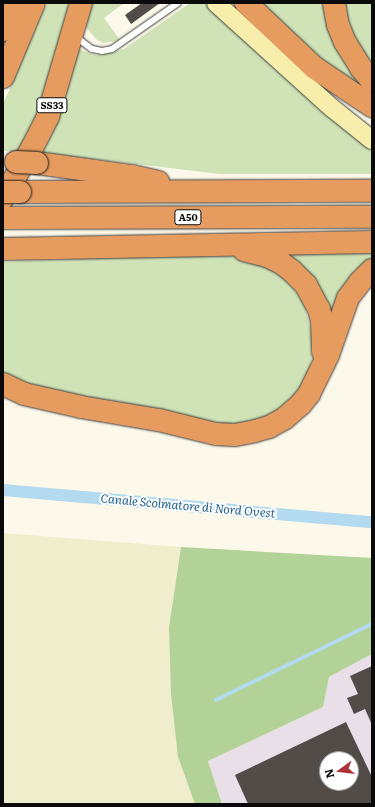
<!DOCTYPE html>
<style>
body{margin:0}
#map{position:relative;width:375px;height:807px;overflow:hidden;background:#fdf9ea;font-family:Literata,serif}
div>[style]{position:absolute}
.industrial>*{inset:0;background:#e8dfe9}
.farmland>*{inset:0;background:#f0edcd}
.green>*{inset:0;background:#cfe3b7}
.forest>*{inset:0;background:#b3d298}
.stream>*{height:3.5px;margin:-1.75px;padding:0 1.75px;transform-origin:1.75px;border-radius:1.75px;background:#b3daef}
.canal>*{height:12px;margin:-6px;padding:0 6px;transform-origin:6px;border-radius:6px;background:#b3daef}
.building>*{inset:0;background:#524c48}
.roads{filter:drop-shadow(0 0 1px #3d3d3d) drop-shadow(0 0 1px #3d3d3d)}
.lane>*{height:6px;margin:-3px;padding:0 3px;transform-origin:3px;border-radius:3px;background:#fff}
.secondary>*{height:18px;margin:-9px;padding:0 9px;transform-origin:9px;border-radius:9px;background:#f7eeab}
.highway>*{height:22px;margin:-11px;padding:0 11px;transform-origin:11px;border-radius:11px;background:#e69b5f}
.bridges{filter:drop-shadow(0 0 1px #1b1b1b) drop-shadow(0 0 1px #1b1b1b)}
.highway-bridge>*{height:22px;margin:-11px;padding:0 11px;transform-origin:11px;border-radius:11px;background:#e69b5f}
span{translate:-50% -50%;white-space:nowrap;text-align:center;line-height:1.15;-webkit-text-stroke:4px #fff;paint-order:stroke}
.shield-label span{padding:1px 3px;background:#fff;border:1px solid;border-radius:3px;-webkit-text-stroke-width:0}
.shield-label{font-size:10px;color:#0a0a0a;font-weight:700}
.water-label{font-size:12px;color:#21608f;font-style:italic}
.frame{position:absolute;inset:0;border:4px solid #0a0a0a;pointer-events:none}
.north{position:absolute;left:319px;top:751px;width:40px;height:40px;box-sizing:border-box;background:#fff;border:1px solid #9d9d9d;border-radius:50%;rotate:255deg;font-size:11px;font-weight:700;line-height:16px;text-align:center;color:#0a0a0a}
.north::after{content:'';display:block;margin:auto;width:14px;height:18px;background:#ac3138;clip-path:polygon(50% 0,100% 100%,50% 72%,0 100%)}
</style>
<div id="map">
<div class="industrial">
<div style="clip-path:polygon(evenodd,372px 654px,372px 804px,222px 804px,208px 761px,323px 707px,329px 677px,372px 654px,327px 759px,351px 759px,351px 783px,327px 783px,327px 759px)"></div>
</div>
<div class="farmland">
<div style="clip-path:polygon(3px 533px,181px 547px,169px 627px,178px 757px,195px 804px,3px 804px)"></div>
</div>
<div class="green">
<div style="clip-path:polygon(47px 3px,72px 3px,45px 95px,22px 152px,3px 151px,3px 104px)"></div>
<div style="clip-path:polygon(89px 3px,124px 3px,104px 18px,120px 40px,104px 43px,97px 40px,83px 24px)"></div>
<div style="clip-path:polygon(190px 3px,206px 3px,372px 151px,372px 174px,220px 174px,43px 153px,55px 126px,77px 48px,91px 54px,100px 55px,124px 49px)"></div>
<div style="clip-path:polygon(255px 3px,326px 3px,372px 92px,372px 96px,339px 75px)"></div>
<div style="clip-path:polygon(343px 3px,372px 3px,372px 65px,361px 51px,348px 23px)"></div>
<div style="clip-path:polygon(372px 250px,372px 258px,364px 264px,327px 325px,271px 251px)"></div>
<div style="clip-path:polygon(205px 254px,230px 256px,254px 262px,271px 269px,285px 279px,297px 293px,305px 307px,312px 333px,311px 360px,308px 376px,291px 401px,268px 417px,253px 422px,222px 425px,24px 385px,3px 374px,3px 262px)"></div>
</div>
<div class="forest">
<div style="clip-path:polygon(181px 547px,372px 558px,372px 654px,329px 677px,323px 707px,208px 761px,222px 804px,195px 804px,178px 757px,171px 694px,169px 627px)"></div>
</div>
<div class="stream">
<div style="left:216px;top:700px;width:174px;rotate:-26deg"></div>
</div>
<div class="canal">
<div style="left:3px;top:490px;width:370px;rotate:5deg"></div>
</div>
<div class="building">
<div style="clip-path:polygon(142px 3px,160px 3px,131px 24px,125px 15px)"></div>
<div style="clip-path:polygon(372px 666px,372px 725px,365px 709px,354px 714px,347px 698px,358px 694px,350px 676px)"></div>
<div style="clip-path:polygon(evenodd,346px 722px,372px 777px,372px 804px,248px 804px,235px 775px,346px 722px,327px 759px,351px 759px,351px 783px,327px 783px,327px 759px)"></div>
</div>
<div class="roads">
<div class="lane">
<div style="left:76px;top:37px;width:20px;rotate:37deg"></div>
<div style="left:92px;top:49px;width:10px;rotate:11deg"></div>
<div style="left:102px;top:51px;width:10px;rotate:-11deg"></div>
<div style="left:112px;top:49px;width:80px;rotate:-34.9deg"></div>
</div>
<div class="secondary">
<div style="left:216px;top:3px;width:156px;rotate:42.2deg"></div>
<div style="left:332px;top:108px;width:51px;rotate:38.7deg"></div>
</div>
<div class="highway">
<div style="left:246px;top:3px;width:95px;rotate:43.3deg"></div>
<div style="left:315px;top:68px;width:69px;rotate:33.7deg"></div>
<div style="left:334px;top:3px;width:22px;rotate:80deg"></div>
<div style="left:338px;top:25px;width:18px;rotate:68deg"></div>
<div style="left:345px;top:42px;width:31px;rotate:58deg"></div>
<div style="left:361px;top:68px;width:17px;rotate:50deg"></div>
<div style="left:3px;top:30px;width:30px;rotate:-66deg"></div>
<div style="left:3px;top:77px;width:80px;rotate:-67.3deg"></div>
<div style="left:37px;top:163px;width:96px;rotate:7.8deg"></div>
<div style="left:132px;top:176px;width:27px;rotate:13deg"></div>
<div style="left:20px;top:192px;width:352px;rotate:-0.2deg"></div>
<div style="left:3px;top:198px;width:58px;rotate:-59.9deg"></div>
<div style="left:32px;top:148px;width:36px;rotate:-63deg"></div>
<div style="left:48px;top:116px;width:118px;rotate:-73.7deg"></div>
<div style="left:3px;top:218px;width:369px;rotate:-0.2deg"></div>
<div style="left:3px;top:249px;width:369px;rotate:-1.1deg"></div>
<div style="left:244px;top:250px;width:24px;rotate:15deg"></div>
<div style="left:267px;top:256px;width:14px;rotate:25deg"></div>
<div style="left:280px;top:262px;width:15px;rotate:37deg"></div>
<div style="left:292px;top:271px;width:20px;rotate:45deg"></div>
<div style="left:306px;top:285px;width:27px;rotate:62deg"></div>
<div style="left:319px;top:309px;width:12px;rotate:76deg"></div>
<div style="left:322px;top:321px;width:31px;rotate:88deg"></div>
<div style="left:3px;top:384px;width:23px;rotate:25deg"></div>
<div style="left:24px;top:394px;width:58px;rotate:12.8deg"></div>
<div style="left:81px;top:407px;width:79px;rotate:9.5deg"></div>
<div style="left:159px;top:420px;width:59px;rotate:13.8deg"></div>
<div style="left:216px;top:434px;width:19px;rotate:3deg"></div>
<div style="left:235px;top:435px;width:20px;rotate:-11deg"></div>
<div style="left:255px;top:431px;width:15px;rotate:-16deg"></div>
<div style="left:269px;top:427px;width:18px;rotate:-29deg"></div>
<div style="left:285px;top:418px;width:21px;rotate:-41deg"></div>
<div style="left:301px;top:404px;width:13px;rotate:-51deg"></div>
<div style="left:309px;top:394px;width:43px;rotate:-64deg"></div>
<div style="left:328px;top:355px;width:60px;rotate:-70.7deg"></div>
<div style="left:348px;top:298px;width:20px;rotate:-53deg"></div>
<div style="left:360px;top:282px;width:17px;rotate:-45deg"></div>
</div>
</div>
<div class="bridges">
<div class="highway-bridge">
<div style="left:16px;top:162px;width:21px;rotate:3deg"></div>
<div style="left:3px;top:192px;width:17px"></div>
</div>
</div>
<div class="shield-label">
<span style="left:52px;top:105px">SS33</span>
<span style="left:188px;top:217px">A50</span>
</div>
<div class="water-label">
<span style="left:188px;top:506px;rotate:5deg">Canale Scolmatore di Nord Ovest</span>
</div>
<div class="frame"></div>
<div class="north">N</div>
</div>
